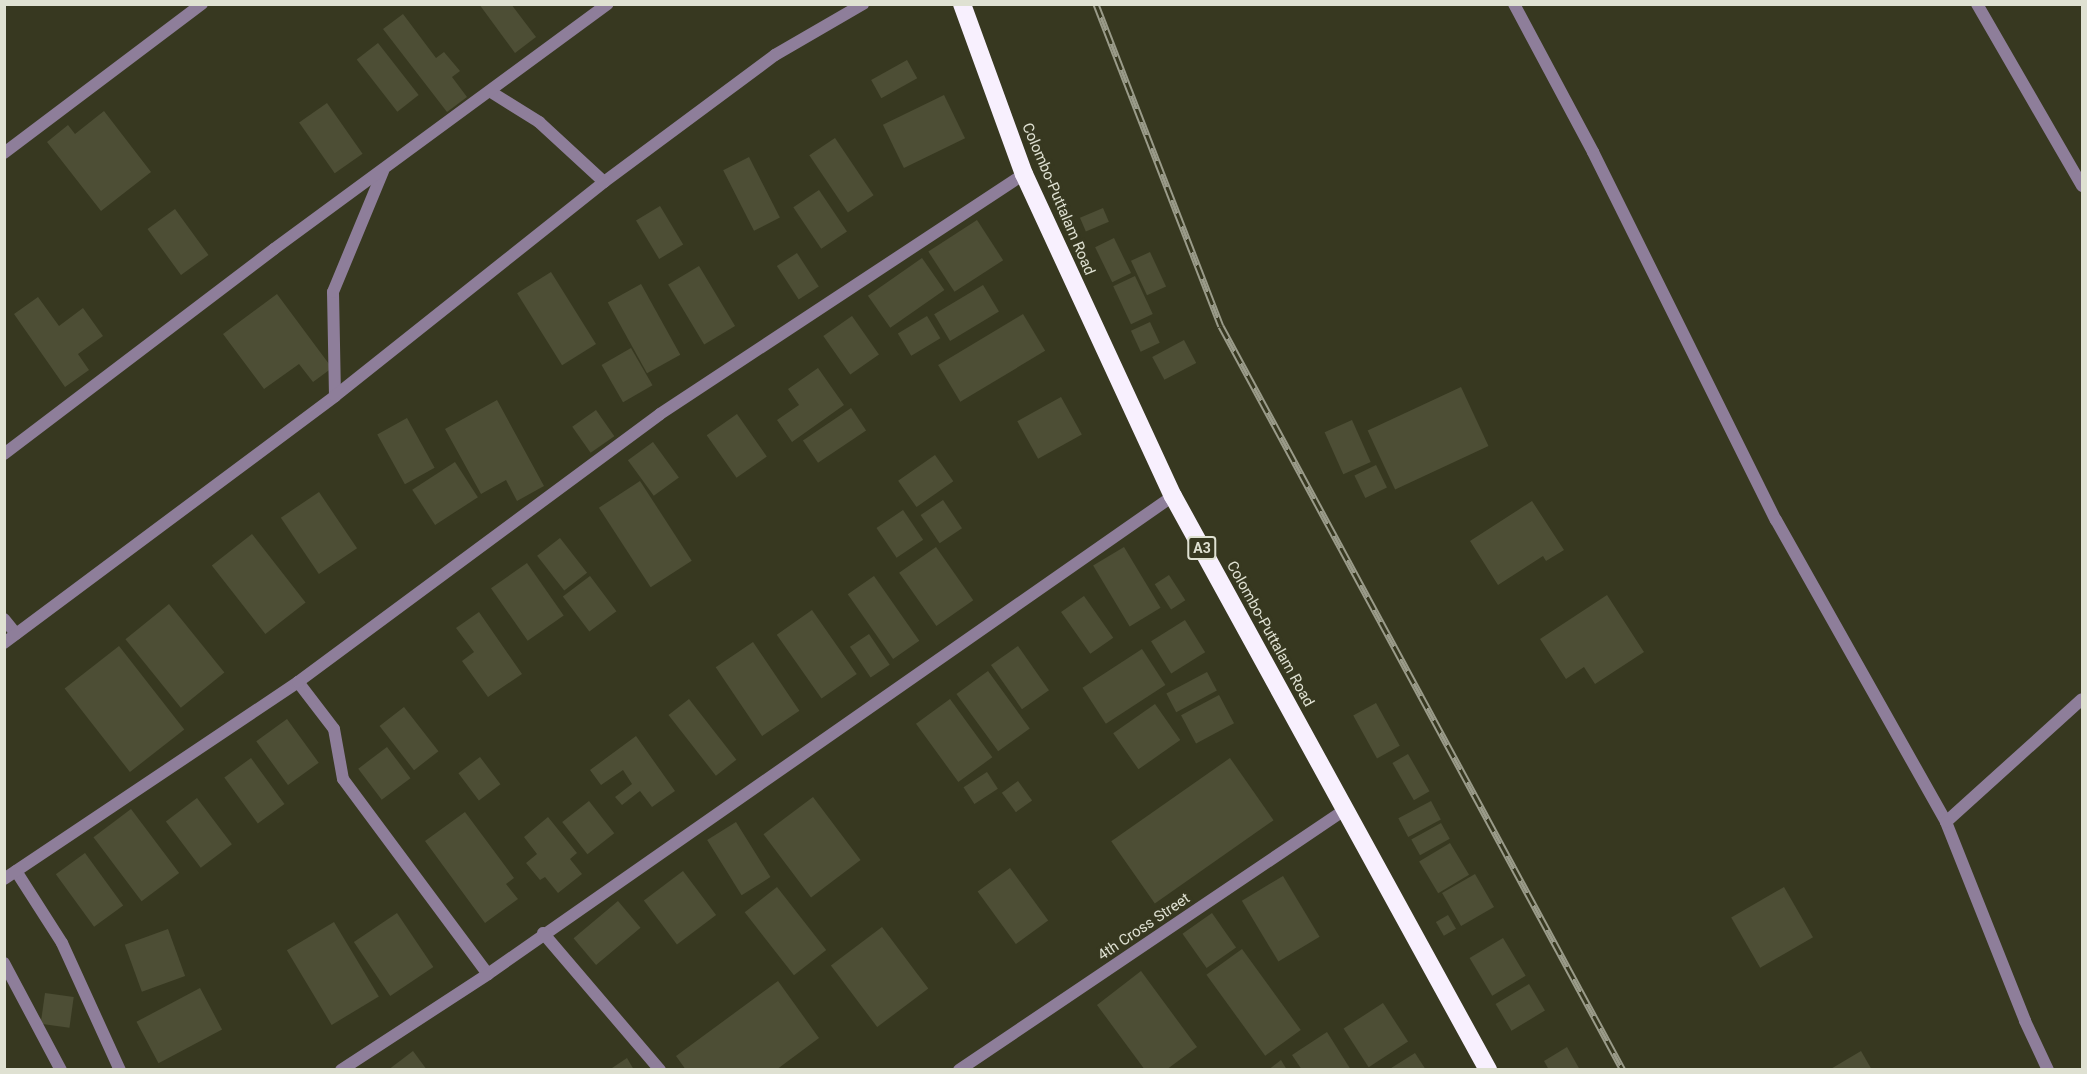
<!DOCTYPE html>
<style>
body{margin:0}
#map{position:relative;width:2087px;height:1074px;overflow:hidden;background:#373820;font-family:Roboto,sans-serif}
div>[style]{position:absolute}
.building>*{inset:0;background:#4d4e35;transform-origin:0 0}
.lane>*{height:12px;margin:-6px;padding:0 6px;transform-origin:6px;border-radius:6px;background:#8e7e9a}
.street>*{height:12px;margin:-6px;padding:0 6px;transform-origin:6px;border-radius:6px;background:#8e7e9a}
.highway>*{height:18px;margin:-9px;padding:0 9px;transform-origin:9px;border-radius:9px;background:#f8f0fe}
.rail>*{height:7px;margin-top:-3.5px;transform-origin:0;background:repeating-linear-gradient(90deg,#373820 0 14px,#9a9b89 0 28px);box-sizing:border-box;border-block:2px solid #9a9b89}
span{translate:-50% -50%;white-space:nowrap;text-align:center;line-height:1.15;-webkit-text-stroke:6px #373820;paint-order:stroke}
.shield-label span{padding:2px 4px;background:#373820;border:2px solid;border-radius:4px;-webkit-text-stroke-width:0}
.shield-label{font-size:14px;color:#dfe1d2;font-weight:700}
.street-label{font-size:15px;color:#dfe1d2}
.frame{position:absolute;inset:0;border:6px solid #dfe1d2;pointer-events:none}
</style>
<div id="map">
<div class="building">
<div style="clip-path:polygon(479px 4px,511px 4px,536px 37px,515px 53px)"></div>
<div style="clip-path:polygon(403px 14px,436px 58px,444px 52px,460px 71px,452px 77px,467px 97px,447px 112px,383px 29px)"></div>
<div style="left:378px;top:43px;width:66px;height:27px;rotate:52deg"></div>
<div style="left:907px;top:60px;width:21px;height:41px;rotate:61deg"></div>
<div style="left:944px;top:95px;width:48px;height:68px;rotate:64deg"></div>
<div style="left:327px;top:103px;width:62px;height:34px;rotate:55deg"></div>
<div style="clip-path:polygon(104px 111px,151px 172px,101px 211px,47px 142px,68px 125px,75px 134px)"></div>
<div style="left:835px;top:138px;width:69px;height:31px;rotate:56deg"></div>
<div style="left:749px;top:157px;width:68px;height:29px;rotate:63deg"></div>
<div style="left:819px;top:190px;width:50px;height:31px;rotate:56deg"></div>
<div style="left:660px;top:206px;width:45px;height:28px;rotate:59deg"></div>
<div style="left:1103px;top:208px;width:15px;height:25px;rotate:67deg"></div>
<div style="left:175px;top:209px;width:57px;height:34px;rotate:54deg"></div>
<div style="left:977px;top:220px;width:48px;height:58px;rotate:57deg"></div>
<div style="left:1114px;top:238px;width:39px;height:21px;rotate:64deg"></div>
<div style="left:1150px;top:252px;width:38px;height:21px;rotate:65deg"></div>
<div style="left:797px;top:253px;width:40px;height:24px;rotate:57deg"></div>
<div style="left:922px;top:258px;width:39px;height:66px;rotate:55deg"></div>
<div style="left:699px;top:266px;width:70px;height:36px;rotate:59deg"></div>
<div style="left:551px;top:272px;width:85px;height:40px;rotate:58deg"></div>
<div style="left:1135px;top:276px;width:42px;height:24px;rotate:65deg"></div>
<div style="left:641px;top:284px;width:81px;height:38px;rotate:61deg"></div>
<div style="left:983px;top:285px;width:31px;height:57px;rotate:59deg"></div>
<div style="clip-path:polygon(277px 294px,332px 368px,313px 382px,299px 364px,264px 389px,223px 334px)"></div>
<div style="clip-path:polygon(38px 297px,59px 326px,83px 308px,103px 336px,78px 354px,89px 370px,65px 387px,14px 314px)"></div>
<div style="left:1023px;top:314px;width:43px;height:99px;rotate:59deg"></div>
<div style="left:852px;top:316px;width:47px;height:35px;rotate:55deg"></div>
<div style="left:927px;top:316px;width:26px;height:34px;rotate:59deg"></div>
<div style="left:1150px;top:322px;width:23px;height:21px;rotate:65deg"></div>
<div style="left:1184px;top:340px;width:26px;height:36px;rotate:62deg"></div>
<div style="left:631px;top:348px;width:43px;height:34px;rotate:60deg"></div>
<div style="clip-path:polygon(818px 368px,844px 405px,792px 442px,777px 420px,799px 405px,788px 389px)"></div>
<div style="left:1461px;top:387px;width:65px;height:103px;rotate:65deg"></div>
<div style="left:1061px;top:397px;width:43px;height:50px;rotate:61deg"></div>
<div style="clip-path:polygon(497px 400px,544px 486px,517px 501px,506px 480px,481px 494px,445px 429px)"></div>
<div style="left:851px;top:408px;width:27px;height:58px;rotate:56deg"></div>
<div style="left:596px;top:410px;width:32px;height:29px;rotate:55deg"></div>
<div style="left:737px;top:414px;width:52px;height:37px;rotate:55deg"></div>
<div style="left:407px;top:418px;width:57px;height:34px;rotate:61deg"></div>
<div style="left:1352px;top:420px;width:46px;height:30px;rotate:66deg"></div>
<div style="left:653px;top:442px;width:44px;height:31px;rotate:54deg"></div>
<div style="left:935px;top:455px;width:32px;height:45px;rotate:55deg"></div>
<div style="left:455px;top:462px;width:42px;height:51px;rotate:57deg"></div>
<div style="left:1376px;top:465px;width:25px;height:24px;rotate:64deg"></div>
<div style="left:640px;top:481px;width:95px;height:49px;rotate:57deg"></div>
<div style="left:319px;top:492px;width:68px;height:46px;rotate:56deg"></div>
<div style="left:943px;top:500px;width:34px;height:27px;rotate:56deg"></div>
<div style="clip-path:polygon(1532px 501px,1564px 550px,1546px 561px,1543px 556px,1498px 585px,1470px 541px)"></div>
<div style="left:903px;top:510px;width:36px;height:32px;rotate:56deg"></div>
<div style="left:252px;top:534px;width:87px;height:51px;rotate:52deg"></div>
<div style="left:560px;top:538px;width:44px;height:29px;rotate:52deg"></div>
<div style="left:936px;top:547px;width:65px;height:45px;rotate:55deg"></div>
<div style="left:1124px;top:547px;width:71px;height:36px;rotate:59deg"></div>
<div style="left:527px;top:563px;width:64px;height:44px;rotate:55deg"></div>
<div style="left:1169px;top:575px;width:30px;height:17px;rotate:57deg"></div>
<div style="left:590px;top:576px;width:44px;height:34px;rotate:53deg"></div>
<div style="left:874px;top:576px;width:79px;height:32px;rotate:55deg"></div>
<div style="clip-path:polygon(1607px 595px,1644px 652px,1595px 684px,1584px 667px,1566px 679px,1540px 639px)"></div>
<div style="left:1084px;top:596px;width:51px;height:28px;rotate:55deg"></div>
<div style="left:169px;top:604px;width:88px;height:56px;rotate:51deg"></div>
<div style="left:812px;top:610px;width:78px;height:43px;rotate:55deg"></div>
<div style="clip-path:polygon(479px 612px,522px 674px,488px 697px,462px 661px,474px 652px,456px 628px)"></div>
<div style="left:1185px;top:620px;width:38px;height:40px;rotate:58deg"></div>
<div style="left:869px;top:634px;width:37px;height:23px;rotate:56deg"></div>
<div style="left:753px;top:642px;width:83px;height:45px;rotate:56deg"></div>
<div style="left:119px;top:646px;width:106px;height:69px;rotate:52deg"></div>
<div style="left:1018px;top:646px;width:54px;height:33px;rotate:55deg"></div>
<div style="left:1142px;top:649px;width:43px;height:71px;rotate:57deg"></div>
<div style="left:988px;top:671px;width:71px;height:39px;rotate:54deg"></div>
<div style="left:1207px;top:672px;width:21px;height:46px;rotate:62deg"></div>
<div style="left:1219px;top:695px;width:32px;height:43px;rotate:62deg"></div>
<div style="left:689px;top:699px;width:77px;height:26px;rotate:52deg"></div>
<div style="left:950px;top:699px;width:72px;height:42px;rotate:54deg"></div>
<div style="left:1376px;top:703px;width:49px;height:26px;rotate:61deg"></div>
<div style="left:1155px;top:704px;width:44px;height:51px;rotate:55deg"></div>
<div style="left:404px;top:707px;width:56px;height:31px;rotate:52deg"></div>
<div style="left:287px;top:719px;width:54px;height:38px;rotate:54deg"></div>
<div style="clip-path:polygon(636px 736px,675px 791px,652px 807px,640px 791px,622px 805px,615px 797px,632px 784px,623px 770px,601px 785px,590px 770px)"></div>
<div style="left:387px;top:747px;width:39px;height:36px;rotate:53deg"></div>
<div style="left:1408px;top:754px;width:43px;height:18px;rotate:60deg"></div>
<div style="left:480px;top:757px;width:34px;height:27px;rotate:53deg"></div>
<div style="left:251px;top:758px;width:57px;height:33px;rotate:54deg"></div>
<div style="left:1230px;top:758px;width:76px;height:145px;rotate:55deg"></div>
<div style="left:987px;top:772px;width:20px;height:28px;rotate:57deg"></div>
<div style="left:1018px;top:781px;width:24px;height:20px;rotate:54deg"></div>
<div style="left:813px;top:797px;width:79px;height:62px;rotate:53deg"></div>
<div style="left:197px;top:798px;width:58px;height:39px;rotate:53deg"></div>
<div style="left:589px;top:801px;width:41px;height:34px;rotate:52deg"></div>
<div style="left:1431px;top:801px;width:21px;height:37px;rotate:62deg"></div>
<div style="left:131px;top:809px;width:80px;height:47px;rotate:53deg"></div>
<div style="clip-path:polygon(465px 812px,514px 878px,506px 884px,518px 899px,485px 923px,425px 841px)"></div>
<div style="clip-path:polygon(548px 817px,577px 853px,570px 859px,582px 874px,558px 893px,545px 877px,540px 880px,526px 863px,537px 854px,524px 837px)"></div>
<div style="left:736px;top:822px;width:65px;height:34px;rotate:58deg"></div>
<div style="left:1441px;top:823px;width:18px;height:34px;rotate:61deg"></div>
<div style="left:1450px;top:843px;width:37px;height:36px;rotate:59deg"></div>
<div style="left:85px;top:853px;width:65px;height:36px;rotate:54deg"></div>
<div style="left:1010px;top:868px;width:65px;height:40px;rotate:54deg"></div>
<div style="left:683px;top:871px;width:55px;height:49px;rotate:53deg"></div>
<div style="left:1475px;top:874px;width:38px;height:38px;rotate:60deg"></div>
<div style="left:1283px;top:876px;width:71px;height:48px;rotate:59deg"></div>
<div style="left:777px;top:887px;width:80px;height:41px;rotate:52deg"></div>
<div style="left:1784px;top:887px;width:58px;height:61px;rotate:60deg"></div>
<div style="left:618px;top:901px;width:35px;height:58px;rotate:50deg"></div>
<div style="left:397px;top:913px;width:65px;height:52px;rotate:56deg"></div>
<div style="left:1212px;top:913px;width:42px;height:36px;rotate:55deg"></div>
<div style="left:1448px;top:915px;width:16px;height:14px;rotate:60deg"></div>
<div style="left:334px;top:922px;width:87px;height:55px;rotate:59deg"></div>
<div style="left:882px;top:927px;width:77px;height:64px;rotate:53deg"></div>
<div style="left:168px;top:929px;width:50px;height:46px;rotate:70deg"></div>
<div style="left:1503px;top:938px;width:44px;height:39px;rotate:59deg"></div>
<div style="left:1242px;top:949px;width:100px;height:44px;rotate:54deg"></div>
<div style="clip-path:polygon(1141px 971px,1197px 1047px,1166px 1070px,1145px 1070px,1097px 1005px)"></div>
<div style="clip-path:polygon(778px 981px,819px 1038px,776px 1070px,686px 1070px,676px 1056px)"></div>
<div style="left:1529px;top:984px;width:31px;height:39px;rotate:59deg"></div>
<div style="left:200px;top:988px;width:47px;height:72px;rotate:62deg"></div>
<div style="left:45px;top:993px;width:29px;height:31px;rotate:8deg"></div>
<div style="left:1383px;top:1003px;width:46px;height:47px;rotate:57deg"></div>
<div style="clip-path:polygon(1327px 1032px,1351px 1070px,1302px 1070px,1292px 1055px)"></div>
<div style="clip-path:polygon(1567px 1047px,1580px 1070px,1549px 1070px,1544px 1061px)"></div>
<div style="clip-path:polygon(413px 1051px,427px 1070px,388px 1070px)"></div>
<div style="clip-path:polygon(1861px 1051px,1872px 1070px,1829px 1070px)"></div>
<div style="clip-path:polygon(1415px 1053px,1426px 1070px,1388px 1070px)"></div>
<div style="clip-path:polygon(627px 1058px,634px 1070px,609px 1070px)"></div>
<div style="clip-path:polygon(1281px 1060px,1287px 1070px,1268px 1070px)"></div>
</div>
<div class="lane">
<div style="left:1514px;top:4px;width:168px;rotate:61.9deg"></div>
<div style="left:1593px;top:152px;width:411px;rotate:63.6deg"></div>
<div style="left:1776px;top:520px;width:347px;rotate:60.6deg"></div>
<div style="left:1946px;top:822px;width:214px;rotate:68.3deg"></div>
<div style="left:2025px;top:1021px;width:54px;rotate:64.9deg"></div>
<div style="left:1977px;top:4px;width:210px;rotate:60deg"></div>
<div style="left:491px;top:92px;width:57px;rotate:32deg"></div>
<div style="left:539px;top:122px;width:88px;rotate:42.7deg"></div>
<div style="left:335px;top:396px;width:104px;rotate:-91.1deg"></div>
<div style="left:333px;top:292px;width:131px;rotate:-67.5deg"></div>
<div style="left:4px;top:619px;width:19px;rotate:51deg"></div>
<div style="left:1946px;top:822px;width:183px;rotate:-42.1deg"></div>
<div style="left:16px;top:871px;width:85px;rotate:57.4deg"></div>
<div style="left:62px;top:943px;width:140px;rotate:65.5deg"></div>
</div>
<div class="street">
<div style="left:4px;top:153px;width:248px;rotate:-37deg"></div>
<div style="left:4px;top:454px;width:339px;rotate:-37.2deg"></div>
<div style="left:274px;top:249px;width:414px;rotate:-36.3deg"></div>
<div style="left:4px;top:643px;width:413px;rotate:-36.7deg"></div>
<div style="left:335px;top:396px;width:344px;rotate:-38.5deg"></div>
<div style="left:604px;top:182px;width:213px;rotate:-36.6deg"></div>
<div style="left:775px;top:55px;width:102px;rotate:-30.1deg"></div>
<div style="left:298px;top:682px;width:59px;rotate:52.5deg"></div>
<div style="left:334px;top:729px;width:51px;rotate:79.8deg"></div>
<div style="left:343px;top:779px;width:243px;rotate:53.4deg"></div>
<div style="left:488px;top:974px;width:835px;rotate:-34.91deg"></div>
<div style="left:4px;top:879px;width:354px;rotate:-33.8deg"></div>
<div style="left:298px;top:682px;width:450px;rotate:-36.5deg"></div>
<div style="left:660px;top:414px;width:436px;rotate:-33.4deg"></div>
<div style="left:543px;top:933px;width:180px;rotate:49.5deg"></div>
<div style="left:4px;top:963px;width:121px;rotate:62deg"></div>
<div style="left:341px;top:1070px;width:176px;rotate:-33.1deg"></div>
<div style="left:959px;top:1070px;width:467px;rotate:-34deg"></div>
</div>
<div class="highway">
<div style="left:962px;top:4px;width:181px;rotate:70deg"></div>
<div style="left:1024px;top:174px;width:355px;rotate:65.2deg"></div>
<div style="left:1173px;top:496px;width:655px;rotate:61.24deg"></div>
</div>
<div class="rail">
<div style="left:1096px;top:4px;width:345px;rotate:68.8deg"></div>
<div style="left:1221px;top:326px;width:846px;rotate:61.62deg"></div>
</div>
<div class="shield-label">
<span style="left:1202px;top:548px">A3</span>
</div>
<div class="street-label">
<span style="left:1058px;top:199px;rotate:67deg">Colombo-Puttalam Road</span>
<span style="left:1270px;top:634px;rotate:61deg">Colombo-Puttalam Road</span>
<span style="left:1144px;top:927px;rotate:-34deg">4th Cross Street</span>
</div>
<div class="frame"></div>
</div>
